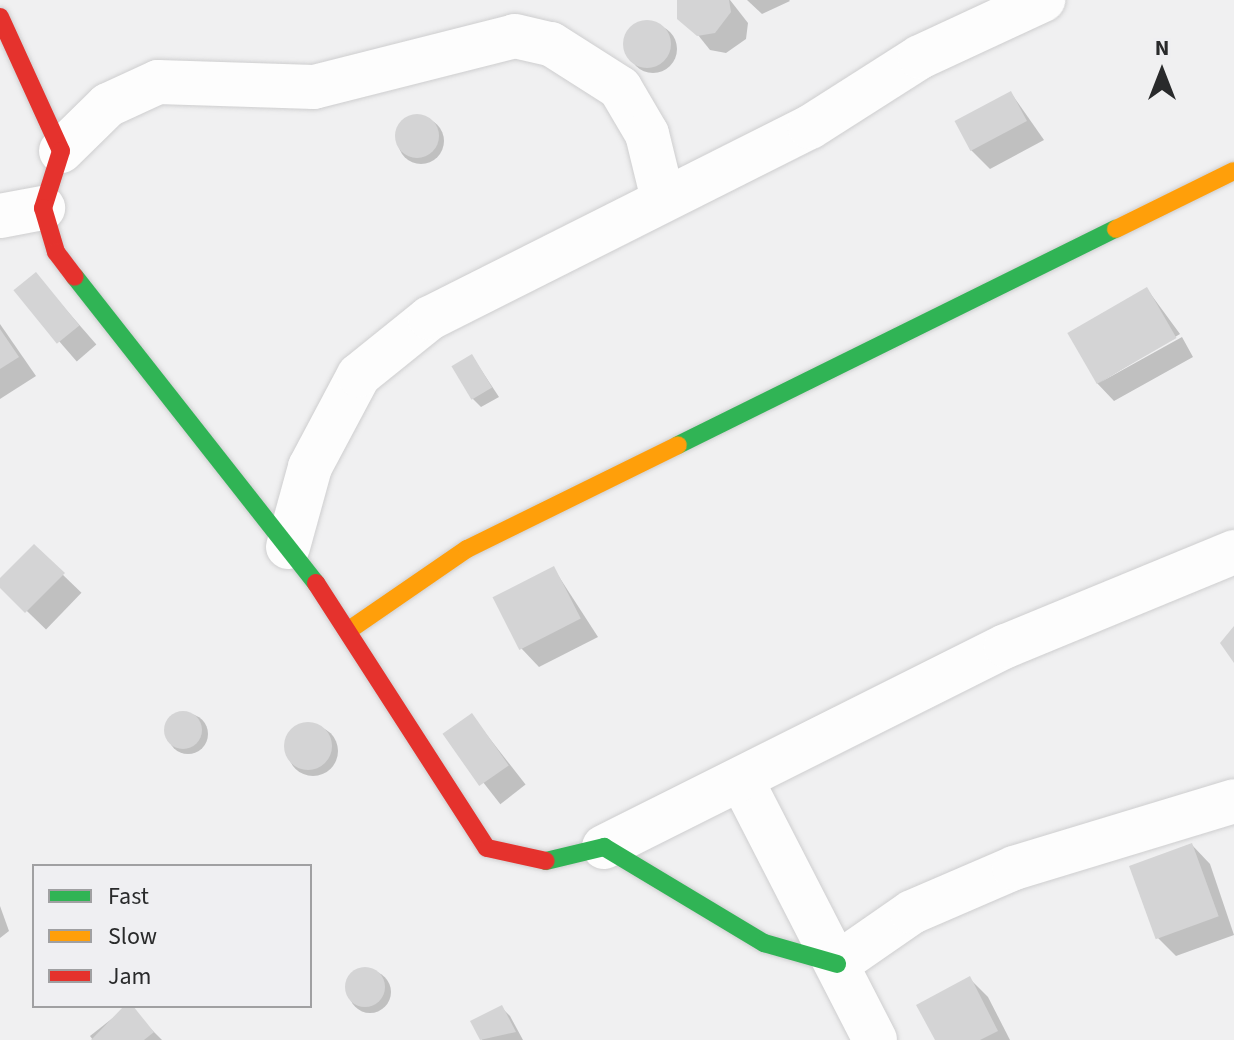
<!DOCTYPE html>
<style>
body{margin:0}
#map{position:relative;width:1234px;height:1040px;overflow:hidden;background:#f0f0f1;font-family:"Source Sans 3",sans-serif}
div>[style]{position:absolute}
.shadow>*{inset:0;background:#0003;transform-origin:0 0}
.round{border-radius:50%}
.building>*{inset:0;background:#d4d4d5;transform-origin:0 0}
.roads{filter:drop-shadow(0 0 2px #cececf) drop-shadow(0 0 2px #cececf)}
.street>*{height:44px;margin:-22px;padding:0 22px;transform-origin:22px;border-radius:22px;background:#fdfdfd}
.fast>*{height:18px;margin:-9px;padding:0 9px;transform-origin:9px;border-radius:9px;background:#30b455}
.slow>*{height:18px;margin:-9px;padding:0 9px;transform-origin:9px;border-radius:9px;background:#ff9f0a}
.jam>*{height:18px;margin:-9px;padding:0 9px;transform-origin:9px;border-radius:9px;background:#e5322d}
span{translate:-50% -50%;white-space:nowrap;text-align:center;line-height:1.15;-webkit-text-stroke:7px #efeff2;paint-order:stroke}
.legend{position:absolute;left:32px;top:864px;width:280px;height:144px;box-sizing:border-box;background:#efeff2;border:2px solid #a0a0a2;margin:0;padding:10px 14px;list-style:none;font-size:24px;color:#292a2b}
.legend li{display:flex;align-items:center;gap:16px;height:40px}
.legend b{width:40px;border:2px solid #a0a0a2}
.north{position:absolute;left:1122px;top:32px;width:80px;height:80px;-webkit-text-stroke:6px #efeff2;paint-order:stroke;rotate:0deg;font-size:22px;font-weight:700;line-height:32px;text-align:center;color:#292a2b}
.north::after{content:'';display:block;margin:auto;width:28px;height:36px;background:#292a2b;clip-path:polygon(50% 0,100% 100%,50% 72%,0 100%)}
</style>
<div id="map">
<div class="shadow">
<div style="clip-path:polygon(680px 0,730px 0,748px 23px,746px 39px,726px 53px,710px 50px,678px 10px)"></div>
<div style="clip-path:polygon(747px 0,789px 0,790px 1px,762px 14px)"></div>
<div class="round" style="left:629px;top:25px;width:48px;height:48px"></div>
<div style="clip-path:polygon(1011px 93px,1044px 140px,990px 169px,971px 150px)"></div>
<div class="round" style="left:398px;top:118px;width:46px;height:46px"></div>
<div style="left:36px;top:275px;width:92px;height:26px;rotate:49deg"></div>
<div style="clip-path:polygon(1147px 289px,1180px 334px,1099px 383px,1182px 337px,1193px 357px,1114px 401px,1096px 382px)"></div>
<div style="clip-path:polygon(0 324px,36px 376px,0 399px)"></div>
<div style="clip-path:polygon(472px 356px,499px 397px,481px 407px,472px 398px)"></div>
<div style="left:34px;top:547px;width:66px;height:51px;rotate:44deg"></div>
<div style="clip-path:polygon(554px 569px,598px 637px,539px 667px,521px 648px)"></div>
<div class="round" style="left:168px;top:714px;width:40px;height:40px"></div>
<div style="left:472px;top:716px;width:87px;height:32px;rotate:52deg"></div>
<div class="round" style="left:288px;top:726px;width:50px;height:50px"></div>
<div style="clip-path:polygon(1192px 845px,1210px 864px,1234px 935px,1176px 956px,1157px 937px)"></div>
<div style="clip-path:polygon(0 906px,9px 931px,0 938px)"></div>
<div class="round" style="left:349px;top:971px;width:42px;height:42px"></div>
<div style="clip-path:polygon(970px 979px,988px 997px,1010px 1040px,937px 1040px)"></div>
<div style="clip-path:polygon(128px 1006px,162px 1040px,93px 1040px,90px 1036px)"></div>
<div style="clip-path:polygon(501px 1007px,510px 1016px,523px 1040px,482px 1040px,473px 1022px)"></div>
</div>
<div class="building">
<div style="clip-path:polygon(677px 0,729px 0,731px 12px,715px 33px,697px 36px,677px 19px)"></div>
<div class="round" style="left:623px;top:20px;width:48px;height:48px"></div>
<div style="left:1011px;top:91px;width:34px;height:64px;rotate:62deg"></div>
<div class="round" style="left:395px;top:114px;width:44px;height:44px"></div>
<div style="left:36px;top:272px;width:69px;height:29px;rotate:51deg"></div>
<div style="left:1147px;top:287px;width:59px;height:92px;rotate:60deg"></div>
<div style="clip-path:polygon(0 329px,19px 357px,0 369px)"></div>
<div style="left:472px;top:354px;width:39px;height:24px;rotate:59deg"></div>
<div style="clip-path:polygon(34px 544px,65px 573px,25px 613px,0 588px,0 578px)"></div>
<div style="left:554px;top:566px;width:59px;height:69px;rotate:63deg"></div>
<div style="clip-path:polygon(1234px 626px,1234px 663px,1220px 643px)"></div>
<div class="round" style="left:164px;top:711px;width:38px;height:38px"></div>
<div style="left:472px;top:713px;width:64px;height:36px;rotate:55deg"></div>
<div class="round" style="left:284px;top:722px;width:48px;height:48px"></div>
<div style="left:1192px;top:843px;width:78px;height:67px;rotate:70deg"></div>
<div class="round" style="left:345px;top:967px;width:40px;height:40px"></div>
<div style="clip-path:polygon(970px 976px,998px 1031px,980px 1040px,935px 1040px,916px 1005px)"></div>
<div style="clip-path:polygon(502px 1005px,516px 1032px,480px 1040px,470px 1021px)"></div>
<div style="clip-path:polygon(124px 1006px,133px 1006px,154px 1032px,144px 1040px,91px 1040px)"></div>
</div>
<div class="roads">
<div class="street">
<div style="left:61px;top:151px;width:66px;rotate:-44.4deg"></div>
<div style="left:108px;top:105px;width:55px;rotate:-24.7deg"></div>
<div style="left:158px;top:82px;width:156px;rotate:1.8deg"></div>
<div style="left:314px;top:87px;width:207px;rotate:-14.2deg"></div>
<div style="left:515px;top:36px;width:37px;rotate:13deg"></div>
<div style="left:551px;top:44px;width:82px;rotate:32.5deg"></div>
<div style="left:620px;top:88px;width:53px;rotate:59.6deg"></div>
<div style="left:647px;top:134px;width:67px;rotate:76.2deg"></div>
<div style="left:0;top:216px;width:44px;rotate:-10.5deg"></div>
<div style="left:288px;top:547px;width:83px;rotate:-74.6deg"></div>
<div style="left:310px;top:467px;width:104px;rotate:-62deg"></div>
<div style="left:359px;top:375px;width:91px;rotate:-38.8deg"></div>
<div style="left:430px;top:318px;width:425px;rotate:-26.7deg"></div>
<div style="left:810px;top:127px;width:130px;rotate:-32.5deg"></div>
<div style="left:920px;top:57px;width:136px;rotate:-24.9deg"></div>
<div style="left:741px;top:779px;width:293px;rotate:62.8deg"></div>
<div style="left:604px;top:847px;width:449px;rotate:-26.6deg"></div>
<div style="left:1006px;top:646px;width:247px;rotate:-22.4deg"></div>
<div style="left:837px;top:964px;width:91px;rotate:-34.7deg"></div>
<div style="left:912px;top:912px;width:111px;rotate:-23.3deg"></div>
<div style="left:1014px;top:868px;width:230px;rotate:-16.9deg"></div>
</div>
<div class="fast">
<div style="left:75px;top:277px;width:390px;rotate:51.8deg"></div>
<div style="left:678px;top:445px;width:488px;rotate:-26.3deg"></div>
<div style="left:546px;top:861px;width:60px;rotate:-13.6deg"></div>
<div style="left:604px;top:847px;width:187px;rotate:31deg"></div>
<div style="left:764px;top:943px;width:76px;rotate:16deg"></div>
</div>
<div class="slow">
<div style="left:1116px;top:229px;width:131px;rotate:-26.2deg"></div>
<div style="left:352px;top:628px;width:140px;rotate:-34.5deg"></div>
<div style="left:467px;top:549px;width:235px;rotate:-26.2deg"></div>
</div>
<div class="jam">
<div style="left:0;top:17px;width:147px;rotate:65.5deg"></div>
<div style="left:61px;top:151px;width:60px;rotate:107.5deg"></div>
<div style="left:43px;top:208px;width:46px;rotate:73.5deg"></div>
<div style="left:56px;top:252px;width:31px;rotate:53deg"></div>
<div style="left:316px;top:583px;width:315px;rotate:57.2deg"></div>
<div style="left:487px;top:848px;width:60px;rotate:12.4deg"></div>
</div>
</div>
<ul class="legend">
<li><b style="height:10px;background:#30b455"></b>Fast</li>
<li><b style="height:10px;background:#ff9f0a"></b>Slow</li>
<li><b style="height:10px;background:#e5322d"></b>Jam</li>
</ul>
<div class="north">N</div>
</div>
